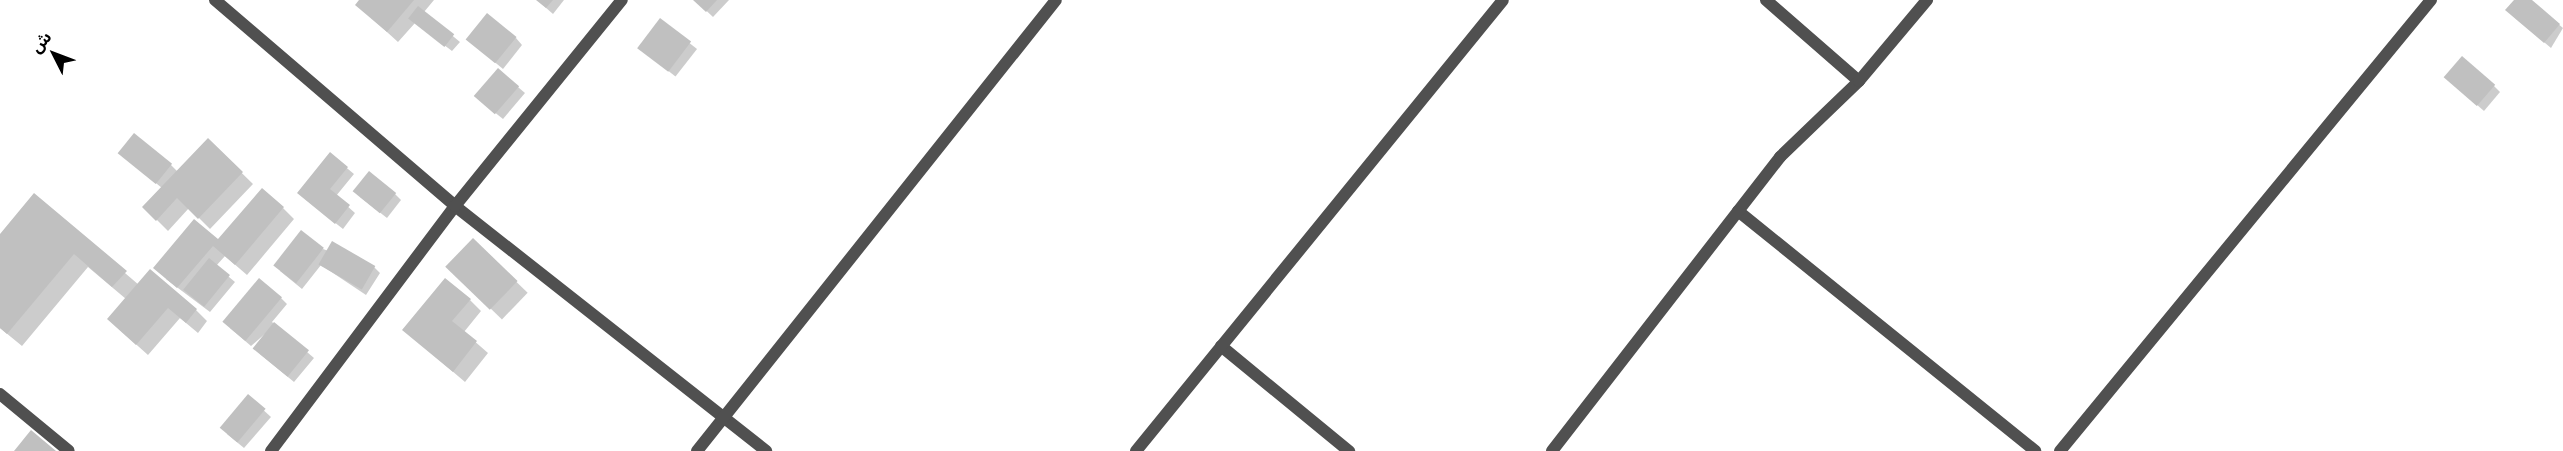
<!DOCTYPE html>
<meta charset="utf-8">
<style>
body{margin:0}
#map{position:relative;width:2563px;height:451px;overflow:hidden;background:#fff;font-family:"PT Sans","Noto Sans Arabic",sans-serif}
div>[style]{position:absolute}
.shadow>*{inset:0;background:#0003;transform-origin:0 0}
.building>*{inset:0;background:#c0c0c0;transform-origin:0 0}
.street>*{height:12px;margin:-6px;padding:0 6px;transform-origin:6px;border-radius:6px;background:#505050}
span{translate:-50% -50%;white-space:nowrap;text-align:center;line-height:1.15;-webkit-text-stroke:4.5px #fff;paint-order:stroke}
.north{position:absolute;left:24px;top:24px;width:60px;height:60px;-webkit-text-stroke:4px #fff;paint-order:stroke;rotate:312deg;font-size:16px;font-weight:700;line-height:24px;text-align:center;color:#000}
.north::after{content:'';display:block;margin:auto;width:21px;height:27px;background:#000;clip-path:polygon(50% 0,100% 100%,50% 72%,0 100%)}
</style>
<div id="map">
<div class="shadow">
<div style="clip-path:polygon(361px 0,434px 0,424px 12px,460px 42px,452px 51px,415px 23px,398px 42px,357px 5px)"></div>
<div style="clip-path:polygon(537px 0,564px 0,553px 14px)"></div>
<div style="clip-path:polygon(695px 0,729px 0,713px 17px)"></div>
<div style="clip-path:polygon(2516px 0,2530px 0,2563px 28px,2551px 48px,2514px 17px)"></div>
<div style="left:660px;top:20px;width:47px;height:35px;rotate:38deg"></div>
<div style="clip-path:polygon(516px 38px,522px 45px,503px 69px,474px 45px)"></div>
<div style="clip-path:polygon(498px 70px,525px 93px,503px 119px,483px 103px)"></div>
<div style="clip-path:polygon(2452px 83px,2494px 86px,2500px 92px,2484px 111px)"></div>
<div style="clip-path:polygon(208px 140px,253px 184px,210px 229px,189px 208px,168px 231px,144px 207px,162px 188px,126px 159px,171px 165px,178px 172px)"></div>
<div style="clip-path:polygon(330px 154px,354px 174px,336px 196px,355px 213px,343px 229px,305px 199px)"></div>
<div style="clip-path:polygon(395px 194px,401px 200px,387px 218px,360px 197px)"></div>
<div style="clip-path:polygon(35px 196px,139px 285px,196px 310px,207px 321px,198px 333px,180px 318px,148px 355px,120px 330px,126px 299px,88px 267px,22px 346px,0 328px,0 236px)"></div>
<div style="clip-path:polygon(283px 208px,294px 219px,247px 275px,225px 256px,216px 266px,235px 282px,210px 312px,166px 279px,219px 241px)"></div>
<div style="left:473px;top:240px;width:76px;height:37px;rotate:44deg"></div>
<div style="clip-path:polygon(323px 249px,374px 267px,380px 273px,366px 295px,321px 265px,302px 289px,280px 271px)"></div>
<div style="clip-path:polygon(281px 298px,287px 304px,272px 322px,314px 358px,294px 382px,260px 354px,267px 332px,251px 346px,230px 328px)"></div>
<div style="clip-path:polygon(470px 300px,481px 311px,464px 332px,488px 353px,465px 382px,404px 330px)"></div>
<div style="clip-path:polygon(248px 396px,271px 417px,244px 448px,227px 434px)"></div>
</div>
<div class="building">
<div style="clip-path:polygon(359px 0,414px 0,387px 32px,355px 5px)"></div>
<div style="clip-path:polygon(536px 0,553px 0,546px 8px)"></div>
<div style="clip-path:polygon(693px 0,717px 0,706px 12px)"></div>
<div style="clip-path:polygon(2514px 0,2532px 0,2560px 24px,2544px 43px,2505px 10px)"></div>
<div style="left:418px;top:6px;width:46px;height:16px;rotate:38deg"></div>
<div style="left:487px;top:13px;width:38px;height:34px;rotate:39deg"></div>
<div style="left:660px;top:18px;width:39px;height:38px;rotate:37deg"></div>
<div style="left:2462px;top:56px;width:44px;height:28px;rotate:41deg"></div>
<div style="left:498px;top:68px;width:28px;height:37px;rotate:41deg"></div>
<div style="left:134px;top:133px;width:49px;height:26px;rotate:39deg"></div>
<div style="clip-path:polygon(208px 138px,243px 172px,198px 219px,177px 198px,156px 221px,142px 207px)"></div>
<div style="clip-path:polygon(330px 152px,348px 167px,330px 189px,350px 205px,335px 224px,297px 193px)"></div>
<div style="left:369px;top:171px;width:35px;height:26px;rotate:39deg"></div>
<div style="clip-path:polygon(262px 188px,284px 207px,235px 265px,213px 246px,177px 288px,153px 268px,194px 219px,218px 239px)"></div>
<div style="clip-path:polygon(34px 193px,127px 271px,112px 287px,74px 254px,7px 334px,0 328px,0 234px)"></div>
<div style="left:301px;top:230px;width:29px;height:45px;rotate:38deg"></div>
<div style="left:473px;top:238px;width:62px;height:40px;rotate:44deg"></div>
<div style="left:332px;top:241px;width:50px;height:27px;rotate:30deg"></div>
<div style="left:209px;top:258px;width:27px;height:41px;rotate:39deg"></div>
<div style="clip-path:polygon(150px 269px,197px 309px,186px 323px,168px 308px,136px 345px,107px 319px)"></div>
<div style="left:259px;top:278px;width:30px;height:57px;rotate:40deg"></div>
<div style="clip-path:polygon(445px 278px,471px 299px,452px 321px,477px 341px,453px 372px,402px 330px)"></div>
<div style="left:274px;top:322px;width:45px;height:34px;rotate:39deg"></div>
<div style="left:248px;top:394px;width:23px;height:44px;rotate:40deg"></div>
<div style="clip-path:polygon(31px 430px,56px 451px,14px 451px)"></div>
</div>
<div class="street">
<div style="left:215px;top:0;width:316px;rotate:40.6deg"></div>
<div style="left:455px;top:206px;width:396px;rotate:38.2deg"></div>
<div style="left:1766px;top:0;width:123px;rotate:41.1deg"></div>
<div style="left:1738px;top:211px;width:382px;rotate:38.9deg"></div>
<div style="left:1221px;top:346px;width:166px;rotate:39.4deg"></div>
<div style="left:0;top:394px;width:89px;rotate:39.6deg"></div>
<div style="left:271px;top:451px;width:306px;rotate:-53.1deg"></div>
<div style="left:455px;top:206px;width:265px;rotate:-51deg"></div>
<div style="left:697px;top:451px;width:576px;rotate:-51.48deg"></div>
<div style="left:1136px;top:451px;width:581px;rotate:-50.86deg"></div>
<div style="left:1552px;top:451px;width:372px;rotate:-52.2deg"></div>
<div style="left:1780px;top:157px;width:110px;rotate:-43.9deg"></div>
<div style="left:1859px;top:81px;width:106px;rotate:-50deg"></div>
<div style="left:2060px;top:451px;width:584px;rotate:-50.56deg"></div>
</div>
<div class="north">ش</div>
</div>
